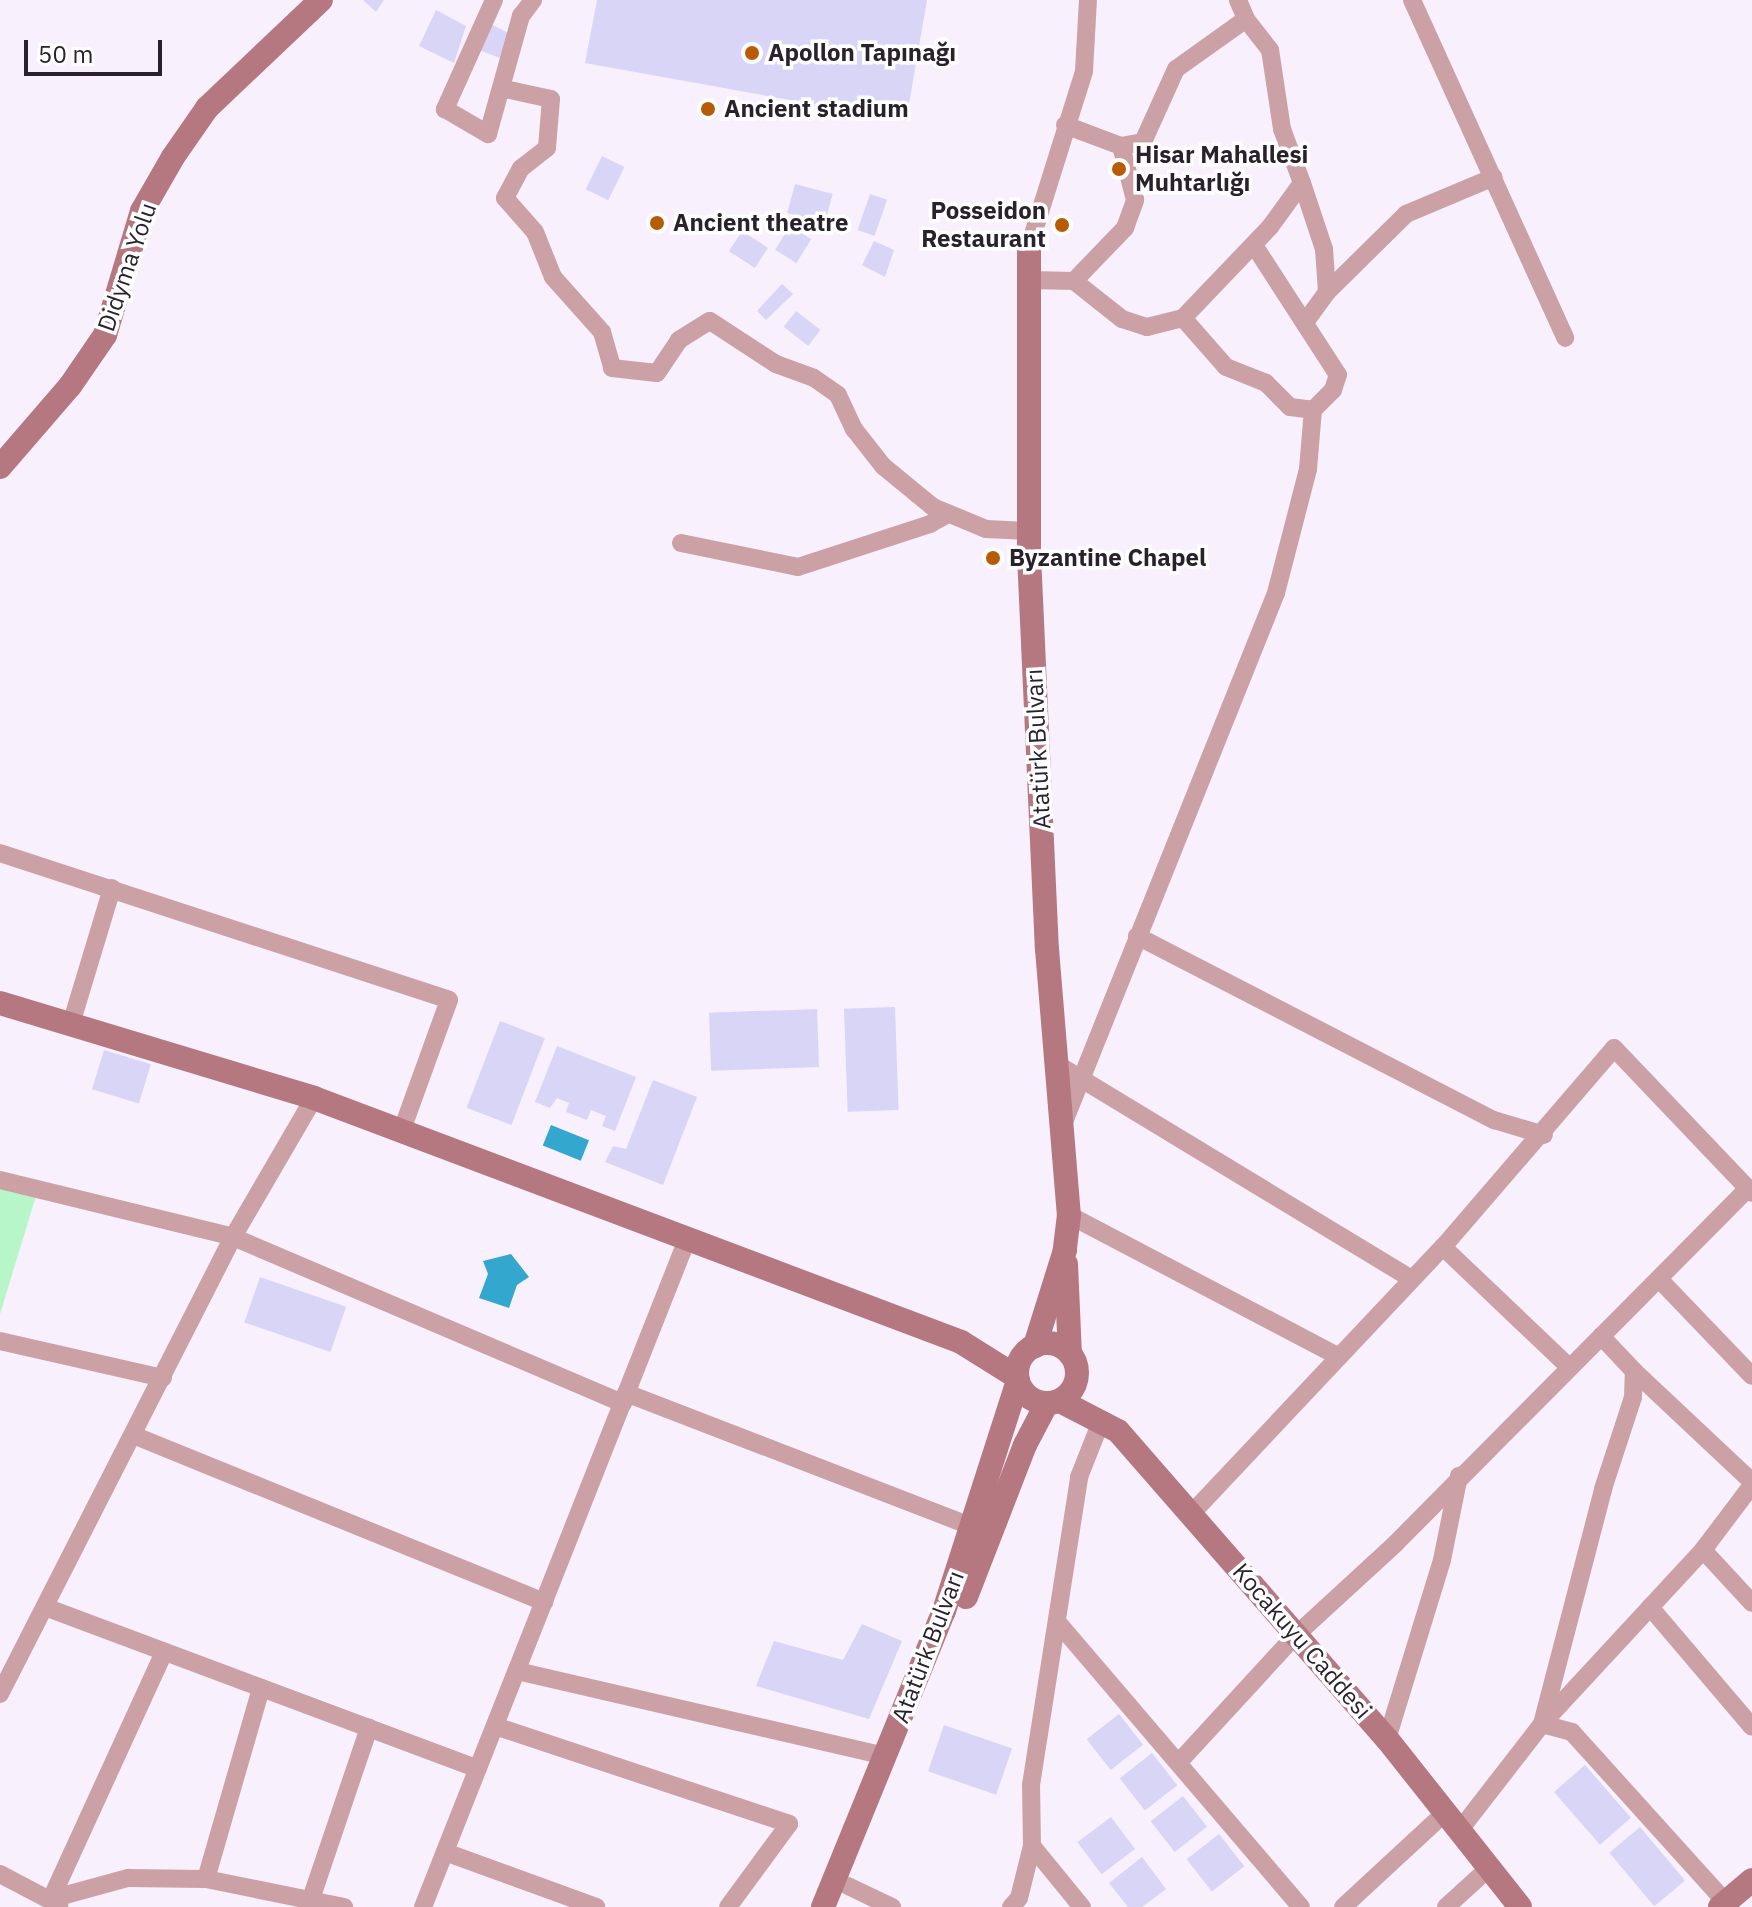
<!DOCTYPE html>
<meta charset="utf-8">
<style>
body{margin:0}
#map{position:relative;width:1752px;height:1907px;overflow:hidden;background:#f8f0fc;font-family:"IBM Plex Sans",sans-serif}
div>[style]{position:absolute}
.green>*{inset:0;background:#b7f6c8}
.water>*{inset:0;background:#34a7cf;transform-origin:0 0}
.building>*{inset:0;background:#d8d5f7;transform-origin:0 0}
.street>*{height:18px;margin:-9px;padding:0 9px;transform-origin:9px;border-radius:9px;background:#cca1a5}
.secondary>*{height:24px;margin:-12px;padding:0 12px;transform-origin:12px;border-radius:12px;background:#b67880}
.secondary>.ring{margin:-12px;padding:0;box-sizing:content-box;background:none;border:24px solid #b67880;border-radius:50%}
.dots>*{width:22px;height:22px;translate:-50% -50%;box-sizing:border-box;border:4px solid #fff;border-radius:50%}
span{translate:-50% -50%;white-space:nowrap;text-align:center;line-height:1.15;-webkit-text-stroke:7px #fff;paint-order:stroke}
.poi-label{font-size:24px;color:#29222c;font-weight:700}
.left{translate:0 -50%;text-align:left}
.right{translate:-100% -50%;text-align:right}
.street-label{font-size:24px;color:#29222c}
.scale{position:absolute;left:24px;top:40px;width:138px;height:36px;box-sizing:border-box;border:4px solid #29222c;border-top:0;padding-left:10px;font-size:24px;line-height:28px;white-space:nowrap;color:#29222c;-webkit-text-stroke:6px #fff;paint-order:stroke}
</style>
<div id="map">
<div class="green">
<div style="clip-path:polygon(0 1188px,36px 1196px,0 1314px)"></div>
</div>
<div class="water">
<div style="left:551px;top:1125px;width:41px;height:22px;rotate:22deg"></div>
<div style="clip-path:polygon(511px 1254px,529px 1277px,517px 1285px,509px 1308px,479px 1298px,488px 1274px,483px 1261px)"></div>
</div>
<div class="building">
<div style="clip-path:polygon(363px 0,384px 0,376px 12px)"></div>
<div style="clip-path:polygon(597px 0,927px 0,906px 121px,585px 63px)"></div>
<div style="clip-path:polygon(436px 10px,466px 26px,454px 63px,419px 46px)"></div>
<div style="clip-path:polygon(489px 23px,512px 35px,505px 60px,479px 50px)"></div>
<div style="left:602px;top:156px;width:25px;height:37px;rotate:26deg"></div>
<div style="left:795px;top:184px;width:39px;height:30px;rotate:15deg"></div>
<div style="left:870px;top:194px;width:18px;height:38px;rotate:19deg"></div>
<div style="left:790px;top:226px;width:25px;height:28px;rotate:32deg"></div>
<div style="left:742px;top:231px;width:31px;height:24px;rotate:33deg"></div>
<div style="clip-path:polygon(874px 241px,894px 250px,885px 277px,862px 265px)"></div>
<div style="clip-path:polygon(782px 284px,793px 294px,766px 320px,757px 311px)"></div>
<div style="left:796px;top:311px;width:31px;height:20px;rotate:38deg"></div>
<div style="left:895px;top:1007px;width:103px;height:51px;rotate:88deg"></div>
<div style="left:817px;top:1009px;width:58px;height:108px;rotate:88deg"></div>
<div style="left:500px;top:1021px;width:48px;height:93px;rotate:21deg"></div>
<div style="clip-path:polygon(557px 1046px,636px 1077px,615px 1131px,602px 1126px,606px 1116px,591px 1110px,587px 1120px,566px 1112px,569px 1103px,557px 1098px,550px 1108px,535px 1102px)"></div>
<div style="left:104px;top:1050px;width:49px;height:41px;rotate:17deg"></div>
<div style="clip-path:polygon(653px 1080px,697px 1097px,663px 1185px,605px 1162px,613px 1146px,626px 1149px)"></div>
<div style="left:260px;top:1277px;width:91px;height:48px;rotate:19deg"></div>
<div style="clip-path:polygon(862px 1624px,902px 1641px,869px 1719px,756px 1686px,774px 1641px,843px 1660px)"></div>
<div style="left:1119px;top:1714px;width:39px;height:41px;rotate:52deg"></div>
<div style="left:944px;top:1725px;width:72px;height:49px;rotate:19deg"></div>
<div style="left:1152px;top:1753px;width:41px;height:41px;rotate:52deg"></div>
<div style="left:1585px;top:1765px;width:70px;height:41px;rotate:49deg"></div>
<div style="left:1183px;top:1796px;width:39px;height:41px;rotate:52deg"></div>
<div style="left:1111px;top:1817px;width:40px;height:42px;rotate:53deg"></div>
<div style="left:1640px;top:1827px;width:70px;height:40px;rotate:50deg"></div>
<div style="left:1219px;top:1834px;width:41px;height:41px;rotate:52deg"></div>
<div style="clip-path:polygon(1142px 1857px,1166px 1889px,1142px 1907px,1128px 1907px,1109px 1883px)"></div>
</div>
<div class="street">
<div style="left:494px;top:0;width:120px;rotate:114.2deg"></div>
<div style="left:445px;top:109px;width:50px;rotate:30.2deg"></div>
<div style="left:488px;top:134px;width:123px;rotate:-74.4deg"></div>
<div style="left:521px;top:16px;width:20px;rotate:-53deg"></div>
<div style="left:1412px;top:0;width:371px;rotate:65.6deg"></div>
<div style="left:505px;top:89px;width:47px;rotate:12.3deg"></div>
<div style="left:551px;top:99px;width:49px;rotate:94.7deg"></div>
<div style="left:547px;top:148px;width:33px;rotate:142deg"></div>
<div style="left:521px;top:168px;width:34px;rotate:118deg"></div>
<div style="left:505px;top:198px;width:45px;rotate:48.6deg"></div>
<div style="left:535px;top:232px;width:48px;rotate:68.2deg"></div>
<div style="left:553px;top:277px;width:74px;rotate:48.3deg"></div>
<div style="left:602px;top:332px;width:37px;rotate:74deg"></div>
<div style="left:612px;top:368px;width:45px;rotate:6.3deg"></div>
<div style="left:657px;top:373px;width:40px;rotate:-56deg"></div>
<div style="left:679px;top:340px;width:36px;rotate:-32deg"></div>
<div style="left:710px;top:321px;width:79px;rotate:33.1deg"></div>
<div style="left:776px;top:364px;width:40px;rotate:20.2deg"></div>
<div style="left:814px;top:378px;width:29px;rotate:35deg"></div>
<div style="left:838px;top:395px;width:38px;rotate:65deg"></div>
<div style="left:854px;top:429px;width:47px;rotate:51.9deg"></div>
<div style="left:883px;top:466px;width:65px;rotate:39.4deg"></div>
<div style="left:933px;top:507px;width:57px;rotate:22.5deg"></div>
<div style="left:986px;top:529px;width:43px;rotate:2.7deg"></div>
<div style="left:1065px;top:125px;width:60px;rotate:20.6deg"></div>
<div style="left:1121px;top:146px;width:22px;rotate:-10deg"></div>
<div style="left:1143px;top:142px;width:80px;rotate:-65.7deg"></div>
<div style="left:1176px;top:69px;width:86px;rotate:-35.5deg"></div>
<div style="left:1246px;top:19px;width:21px;rotate:-113deg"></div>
<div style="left:1302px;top:183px;width:70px;rotate:71.6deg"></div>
<div style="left:1324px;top:249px;width:43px;rotate:86deg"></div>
<div style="left:1029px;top:247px;width:184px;rotate:-72.6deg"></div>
<div style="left:1084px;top:71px;width:71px;rotate:-86.8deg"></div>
<div style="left:1031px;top:280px;width:43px;rotate:1.3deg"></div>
<div style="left:1074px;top:281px;width:61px;rotate:38.4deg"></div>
<div style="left:1122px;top:319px;width:26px;rotate:18deg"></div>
<div style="left:1147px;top:327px;width:37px;rotate:-14deg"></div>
<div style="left:1183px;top:318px;width:126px;rotate:-46.3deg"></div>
<div style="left:1270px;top:227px;width:54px;rotate:-54deg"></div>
<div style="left:1302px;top:183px;width:58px;rotate:-110.3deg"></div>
<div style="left:1282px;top:129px;width:80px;rotate:-98.6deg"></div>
<div style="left:1270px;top:50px;width:39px;rotate:-128deg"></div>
<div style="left:1074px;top:281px;width:74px;rotate:-46.1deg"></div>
<div style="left:1125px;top:228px;width:30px;rotate:-70deg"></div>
<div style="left:1135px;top:200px;width:56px;rotate:-104.5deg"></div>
<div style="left:1183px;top:318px;width:65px;rotate:48.7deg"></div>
<div style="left:1226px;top:367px;width:43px;rotate:21.8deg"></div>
<div style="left:1266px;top:383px;width:34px;rotate:45deg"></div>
<div style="left:1290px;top:407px;width:23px;rotate:7deg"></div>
<div style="left:1306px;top:321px;width:36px;rotate:-54deg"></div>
<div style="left:1327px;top:292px;width:111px;rotate:-44.6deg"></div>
<div style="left:1406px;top:214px;width:95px;rotate:-22.8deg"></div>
<div style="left:681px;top:543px;width:119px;rotate:11.6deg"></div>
<div style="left:798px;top:567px;width:139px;rotate:-18deg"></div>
<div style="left:930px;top:524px;width:21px;rotate:-29deg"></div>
<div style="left:0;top:853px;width:472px;rotate:18.1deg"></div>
<div style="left:449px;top:1000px;width:138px;rotate:109.9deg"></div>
<div style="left:1137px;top:936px;width:402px;rotate:27.3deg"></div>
<div style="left:1494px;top:1120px;width:52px;rotate:16.7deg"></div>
<div style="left:71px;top:1024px;width:142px;rotate:-73.2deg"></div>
<div style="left:1060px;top:1066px;width:408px;rotate:31.2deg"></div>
<div style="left:1062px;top:1127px;width:575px;rotate:-68.16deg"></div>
<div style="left:1276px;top:593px;width:128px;rotate:-75.5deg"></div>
<div style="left:1308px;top:469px;width:59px;rotate:-85.2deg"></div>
<div style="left:1313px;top:410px;width:28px;rotate:-45deg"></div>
<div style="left:1333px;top:390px;width:16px;rotate:-72deg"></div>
<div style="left:1338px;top:375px;width:155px;rotate:-122.9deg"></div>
<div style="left:0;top:1180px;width:240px;rotate:13.7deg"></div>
<div style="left:233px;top:1237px;width:424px;rotate:23.1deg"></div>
<div style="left:1069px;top:1215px;width:303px;rotate:27.7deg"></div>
<div style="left:1443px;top:1247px;width:173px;rotate:43.6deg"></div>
<div style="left:1659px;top:1279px;width:134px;rotate:46.2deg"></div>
<div style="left:0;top:1341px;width:167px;rotate:12.8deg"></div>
<div style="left:1634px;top:1371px;width:162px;rotate:43.2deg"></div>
<div style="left:626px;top:1393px;width:373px;rotate:21.1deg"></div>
<div style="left:133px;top:1435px;width:444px;rotate:22.1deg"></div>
<div style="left:1192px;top:1513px;width:366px;rotate:-46.7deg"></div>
<div style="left:1443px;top:1247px;width:262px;rotate:-49.3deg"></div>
<div style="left:1614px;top:1048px;width:200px;rotate:46.4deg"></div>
<div style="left:1703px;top:1550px;width:72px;rotate:47.2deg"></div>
<div style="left:45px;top:1607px;width:462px;rotate:20.5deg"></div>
<div style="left:1650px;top:1607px;width:157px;rotate:49.6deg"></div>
<div style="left:1060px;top:1625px;width:371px;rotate:49.5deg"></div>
<div style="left:517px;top:1671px;width:379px;rotate:13deg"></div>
<div style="left:0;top:1694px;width:513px;rotate:-62.99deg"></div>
<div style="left:233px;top:1237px;width:161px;rotate:-59.8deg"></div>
<div style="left:495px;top:1726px;width:310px;rotate:18.4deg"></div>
<div style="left:789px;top:1824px;width:103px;rotate:126.3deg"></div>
<div style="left:1387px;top:1739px;width:187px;rotate:-72.9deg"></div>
<div style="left:1442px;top:1560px;width:86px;rotate:-78.6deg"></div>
<div style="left:1179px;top:1762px;width:171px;rotate:-47.4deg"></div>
<div style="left:1295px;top:1636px;width:137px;rotate:-42.6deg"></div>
<div style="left:1396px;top:1543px;width:500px;rotate:-45.2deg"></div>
<div style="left:1459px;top:1831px;width:135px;rotate:-52.2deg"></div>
<div style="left:1542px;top:1724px;width:243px;rotate:-75.4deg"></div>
<div style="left:1603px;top:1489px;width:97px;rotate:-71.9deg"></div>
<div style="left:1633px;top:1397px;width:26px;rotate:-88deg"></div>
<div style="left:1634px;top:1371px;width:48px;rotate:-133.3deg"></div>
<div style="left:1032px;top:1846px;width:79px;rotate:50.7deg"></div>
<div style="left:445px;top:1852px;width:161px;rotate:20deg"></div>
<div style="left:0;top:1874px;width:67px;rotate:27.7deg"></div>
<div style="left:206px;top:1879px;width:199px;rotate:-73.9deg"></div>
<div style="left:848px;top:1886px;width:49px;rotate:25.5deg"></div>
<div style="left:51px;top:1899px;width:80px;rotate:-15.3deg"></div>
<div style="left:128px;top:1878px;width:78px;rotate:0.7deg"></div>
<div style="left:206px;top:1879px;width:141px;rotate:11.5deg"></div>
<div style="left:51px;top:1899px;width:272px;rotate:-65.4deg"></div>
<div style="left:311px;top:1899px;width:181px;rotate:-71.3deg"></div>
<div style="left:423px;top:1907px;width:715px;rotate:-68.42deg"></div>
<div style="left:1011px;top:1907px;width:12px;rotate:-48deg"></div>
<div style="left:1019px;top:1898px;width:54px;rotate:-76deg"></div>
<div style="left:1032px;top:1846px;width:61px;rotate:-90.9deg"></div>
<div style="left:1031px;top:1785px;width:312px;rotate:-81.1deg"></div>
<div style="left:1079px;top:1477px;width:62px;rotate:-68.4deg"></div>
<div style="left:1343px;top:1907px;width:139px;rotate:-42.7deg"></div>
<div style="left:1446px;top:1907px;width:58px;rotate:-42.2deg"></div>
<div style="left:1730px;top:1907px;width:236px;rotate:-132.1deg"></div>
<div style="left:1572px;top:1732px;width:31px;rotate:-165deg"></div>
<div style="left:1542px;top:1724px;width:237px;rotate:-47.2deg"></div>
<div style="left:1703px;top:1550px;width:81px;rotate:-53deg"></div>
</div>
<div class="secondary">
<div style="left:1029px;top:247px;width:308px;rotate:90deg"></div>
<div style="left:1029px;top:555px;width:394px;rotate:87.4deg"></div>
<div style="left:1047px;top:949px;width:267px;rotate:85.3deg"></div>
<div style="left:1069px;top:1215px;width:35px;rotate:97deg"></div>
<div style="left:1065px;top:1250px;width:101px;rotate:107.4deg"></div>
<div style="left:0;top:467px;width:107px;rotate:-49.2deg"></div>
<div style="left:70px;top:386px;width:62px;rotate:-55.5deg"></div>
<div style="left:105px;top:335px;width:129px;rotate:-73.4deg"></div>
<div style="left:142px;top:211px;width:62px;rotate:-60.1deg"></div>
<div style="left:173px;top:157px;width:60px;rotate:-55.2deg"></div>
<div style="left:207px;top:108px;width:157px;rotate:-43.5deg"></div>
<div style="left:0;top:1003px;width:328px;rotate:16.8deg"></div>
<div style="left:314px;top:1098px;width:691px;rotate:20.66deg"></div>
<div style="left:961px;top:1342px;width:66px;rotate:32deg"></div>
<div style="left:1066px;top:1264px;width:90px;rotate:87.5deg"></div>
<div class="ring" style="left:1017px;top:1343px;width:36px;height:36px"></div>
<div style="left:1060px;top:1401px;width:65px;rotate:27.3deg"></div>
<div style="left:1118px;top:1431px;width:409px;rotate:48.9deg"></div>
<div style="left:1387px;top:1739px;width:214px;rotate:51.6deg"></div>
<div style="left:966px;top:1597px;width:163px;rotate:-68.8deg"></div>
<div style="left:1025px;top:1445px;width:47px;rotate:-62.4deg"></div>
<div style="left:823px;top:1907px;width:320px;rotate:-67.8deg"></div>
<div style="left:944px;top:1611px;width:242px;rotate:-72.2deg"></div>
<div style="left:1720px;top:1907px;width:42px;rotate:-40.2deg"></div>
</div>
<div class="dots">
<div style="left:752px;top:53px;background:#b85b06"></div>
<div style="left:708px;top:109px;background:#b85b06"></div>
<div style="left:1119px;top:169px;background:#b85b06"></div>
<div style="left:657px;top:223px;background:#b85b06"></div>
<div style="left:1062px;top:225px;background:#b85b06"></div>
<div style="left:993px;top:558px;background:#b85b06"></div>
</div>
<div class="poi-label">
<span class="left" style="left:768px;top:53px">Apollon Tapınağı</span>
<span class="left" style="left:724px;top:109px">Ancient stadium</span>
<span class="left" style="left:1135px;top:169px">Hisar Mahallesi<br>Muhtarlığı</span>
<span class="right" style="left:1046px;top:225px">Posseidon<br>Restaurant</span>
<span class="left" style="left:673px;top:223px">Ancient theatre</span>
<span class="left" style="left:1009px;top:558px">Byzantine Chapel</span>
</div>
<div class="street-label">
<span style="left:127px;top:267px;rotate:-71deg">Didyma Yolu</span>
<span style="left:1038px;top:749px;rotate:-93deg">Atatürk Bulvarı</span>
<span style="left:1302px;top:1641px;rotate:49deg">Kocakuyu Caddesi</span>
<span style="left:928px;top:1647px;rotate:-69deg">Atatürk Bulvarı</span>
</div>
<div class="scale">50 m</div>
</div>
